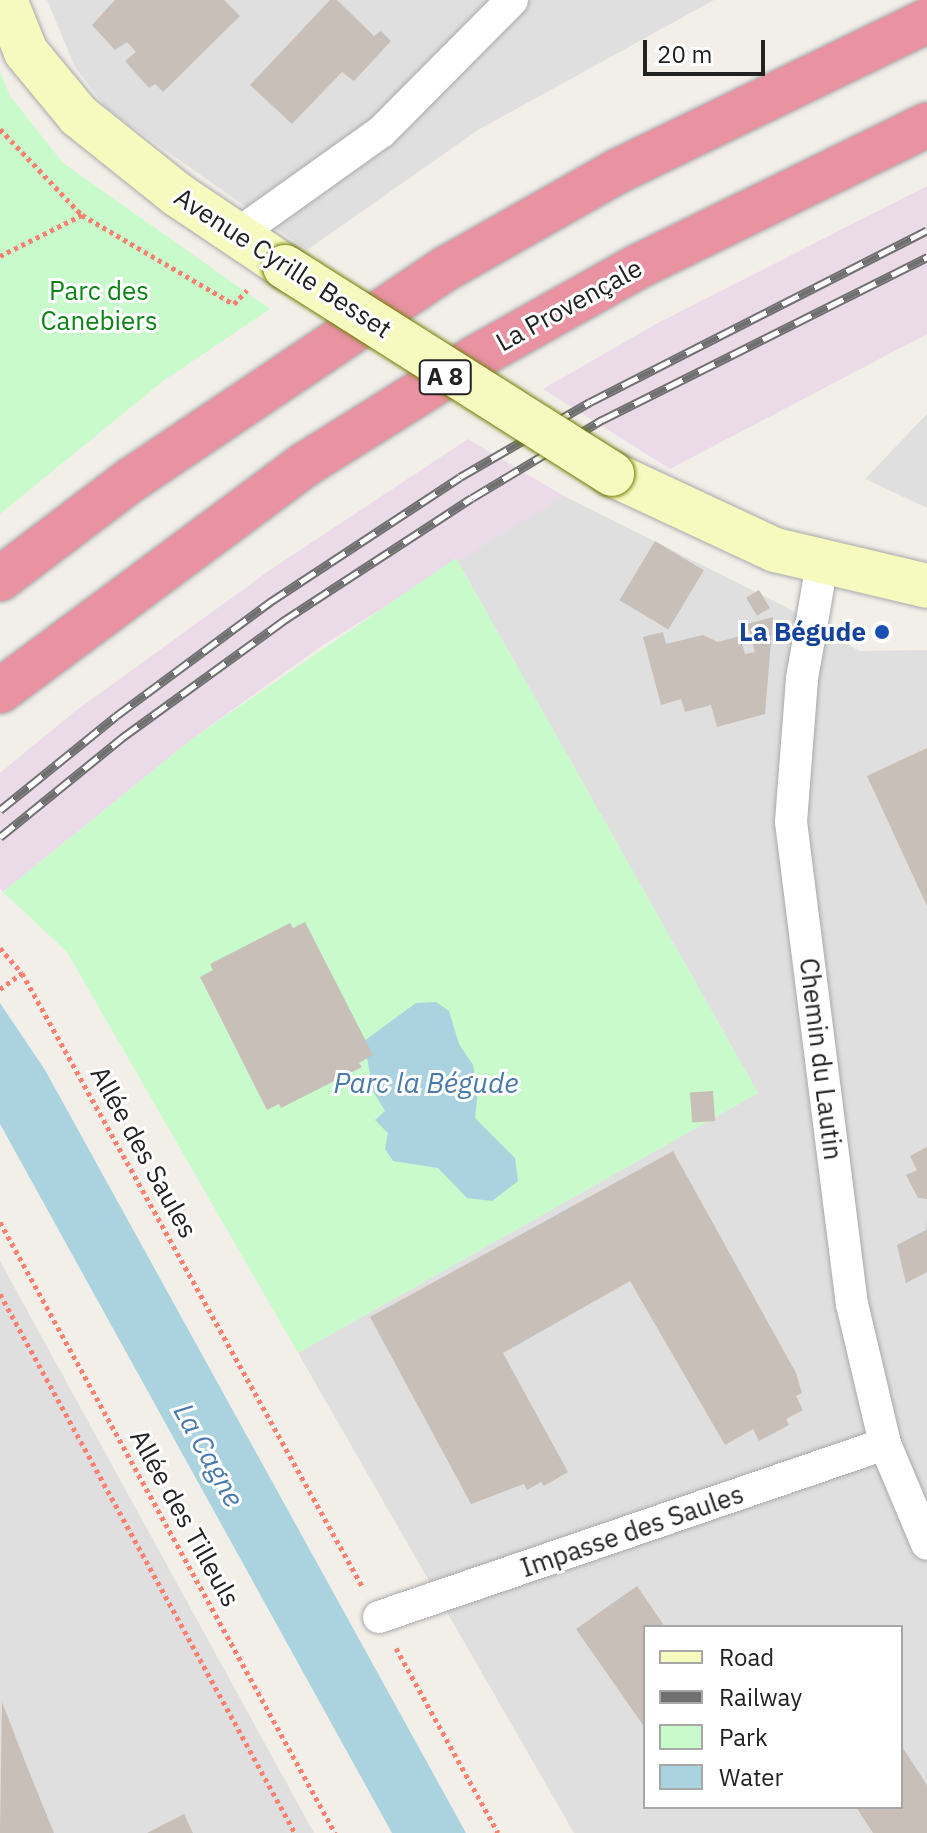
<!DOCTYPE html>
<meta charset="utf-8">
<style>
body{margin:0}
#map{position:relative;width:927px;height:1833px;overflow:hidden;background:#f2efe9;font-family:"IBM Plex Sans",sans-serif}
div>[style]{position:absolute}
.residential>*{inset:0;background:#e0dfdf}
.industrial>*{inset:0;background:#ebdbe8}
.park>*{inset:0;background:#c8facc}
.water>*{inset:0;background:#aad3df}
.building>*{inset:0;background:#c7bfb8;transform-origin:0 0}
.path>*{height:5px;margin-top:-2.5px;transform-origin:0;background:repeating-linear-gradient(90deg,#fa8072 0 4px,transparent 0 8px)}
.roads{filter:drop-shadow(0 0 2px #a9a9a9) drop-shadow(0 0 2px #a9a9a9)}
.street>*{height:32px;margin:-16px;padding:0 16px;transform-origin:16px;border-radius:16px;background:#fff}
.secondary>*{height:44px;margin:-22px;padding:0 22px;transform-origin:22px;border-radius:22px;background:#f7fabf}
.highway>*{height:44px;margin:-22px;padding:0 22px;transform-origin:22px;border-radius:22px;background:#e892a2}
.rail>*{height:9px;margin-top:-4.5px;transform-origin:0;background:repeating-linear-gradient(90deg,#fff 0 18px,#707070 0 36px);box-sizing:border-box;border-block:2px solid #707070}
.bridges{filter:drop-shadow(0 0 2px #707d05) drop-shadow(0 0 2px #707d05)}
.secondary-bridge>*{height:44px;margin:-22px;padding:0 22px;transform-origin:22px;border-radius:22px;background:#f7fabf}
.dots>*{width:22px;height:22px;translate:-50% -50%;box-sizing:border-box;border:4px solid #fff;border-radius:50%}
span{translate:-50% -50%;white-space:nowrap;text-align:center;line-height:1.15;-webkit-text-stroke:6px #fff;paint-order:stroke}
.shield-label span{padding:2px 6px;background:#fff;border:2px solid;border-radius:6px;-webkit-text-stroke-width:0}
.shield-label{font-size:24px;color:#222;font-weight:700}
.street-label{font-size:26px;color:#222}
.park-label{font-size:26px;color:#0c8416}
.transit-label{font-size:26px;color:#164399;font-weight:700}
.right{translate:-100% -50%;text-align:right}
.water-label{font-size:28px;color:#4a7aab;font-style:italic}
.legend{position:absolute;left:643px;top:1625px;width:260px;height:184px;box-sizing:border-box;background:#fff;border:2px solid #a7a7a7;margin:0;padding:10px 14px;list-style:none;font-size:24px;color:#222}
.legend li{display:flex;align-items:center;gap:16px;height:40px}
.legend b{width:40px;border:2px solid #a7a7a7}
.scale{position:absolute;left:643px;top:40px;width:122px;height:36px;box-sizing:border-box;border:4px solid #222;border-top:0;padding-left:10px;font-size:24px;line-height:28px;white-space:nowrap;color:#222;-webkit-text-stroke:6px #fff;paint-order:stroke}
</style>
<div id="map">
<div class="residential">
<div style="clip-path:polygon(47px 0,714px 0,478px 130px,307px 250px,107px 109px,75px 67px)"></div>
<div style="clip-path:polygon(927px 414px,927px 508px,865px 479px)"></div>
<div style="clip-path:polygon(evenodd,564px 496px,784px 606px,859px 651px,927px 650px,927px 1833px,574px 1833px,298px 1353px,758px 1093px,456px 558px,564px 496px,645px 1627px,901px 1627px,901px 1807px,645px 1807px,645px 1627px)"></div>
<div style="clip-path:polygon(0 1261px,314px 1833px,0 1833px)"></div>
</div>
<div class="industrial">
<div style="clip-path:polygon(927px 186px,927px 334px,670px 469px,543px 389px,656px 324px)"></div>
<div style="clip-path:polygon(468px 439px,564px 496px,323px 645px,192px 739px,3px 892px,0 888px,0 773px,74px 712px,270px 570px)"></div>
</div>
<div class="park">
<div style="clip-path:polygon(0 71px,10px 96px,63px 163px,270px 309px,163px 381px,0 514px)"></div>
<div style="clip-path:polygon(456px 558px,758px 1093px,298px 1353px,67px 952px,3px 892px,192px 739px)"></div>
</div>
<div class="water">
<div style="clip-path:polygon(436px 1002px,449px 1011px,459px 1044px,473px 1065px,478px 1090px,475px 1118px,515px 1158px,518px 1181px,492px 1201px,467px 1198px,438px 1168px,393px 1161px,385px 1149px,388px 1133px,375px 1120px,385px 1111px,373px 1091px,364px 1041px,416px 1003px)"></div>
<div style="clip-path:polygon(0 1003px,45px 1070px,466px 1833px,392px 1833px,0 1124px)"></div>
</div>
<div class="building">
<div style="clip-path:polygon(115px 0,224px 0,240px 16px,163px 92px,155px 84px,149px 88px,125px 61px,136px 52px,127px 42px,115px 50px,92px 25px)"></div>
<div style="clip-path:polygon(330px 0,337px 0,374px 36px,381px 31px,391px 41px,354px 81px,342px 72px,292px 124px,250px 85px)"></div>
<div style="left:655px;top:541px;width:57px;height:69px;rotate:31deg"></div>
<div style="left:759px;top:590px;width:21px;height:15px;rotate:59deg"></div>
<div style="clip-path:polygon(773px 617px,765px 714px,717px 727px,711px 705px,685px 712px,681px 699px,661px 705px,643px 637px,663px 632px,666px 644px,703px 635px,718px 642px,740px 636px,745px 654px,755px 652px,747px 624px)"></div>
<div style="clip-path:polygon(927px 748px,927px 906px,867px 776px)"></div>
<div style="clip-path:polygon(305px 922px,373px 1055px,359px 1063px,362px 1067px,281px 1108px,279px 1104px,267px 1110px,200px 977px,213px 970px,210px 964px,290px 923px,293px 928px)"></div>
<div style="left:713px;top:1091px;width:30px;height:23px;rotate:86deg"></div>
<div style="clip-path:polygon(927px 1147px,927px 1199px,918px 1198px,906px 1175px,917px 1170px,910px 1156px)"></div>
<div style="clip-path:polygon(673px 1151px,796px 1373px,802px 1393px,796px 1396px,803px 1410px,786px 1419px,789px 1425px,759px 1441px,753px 1429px,725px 1445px,630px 1281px,503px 1353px,568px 1472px,544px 1486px,541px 1482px,527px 1490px,524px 1484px,471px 1504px,370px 1317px)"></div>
<div style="clip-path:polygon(927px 1222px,927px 1272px,906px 1283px,897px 1245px,926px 1230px)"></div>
<div style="clip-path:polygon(637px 1586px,665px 1627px,645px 1627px,645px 1728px,576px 1629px)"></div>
<div style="clip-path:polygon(2px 1702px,26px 1764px,54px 1833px,0 1833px)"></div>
<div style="clip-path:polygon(901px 1745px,927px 1785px,927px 1833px,873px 1833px,856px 1807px,901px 1807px)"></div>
<div style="clip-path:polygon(184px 1814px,193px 1833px,147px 1833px)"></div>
</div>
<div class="path">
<div style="left:0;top:129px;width:119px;rotate:46.4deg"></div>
<div style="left:82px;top:215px;width:176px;rotate:30.4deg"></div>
<div style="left:234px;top:304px;width:19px;rotate:-47deg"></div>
<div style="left:0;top:256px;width:92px;rotate:-26.6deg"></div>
<div style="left:0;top:948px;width:33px;rotate:49deg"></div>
<div style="left:22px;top:973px;width:701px;rotate:60.99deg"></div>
<div style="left:0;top:989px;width:27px;rotate:-36deg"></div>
<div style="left:0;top:1222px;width:697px;rotate:61.26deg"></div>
<div style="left:0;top:1294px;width:614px;rotate:61.31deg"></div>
<div style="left:396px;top:1648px;width:211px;rotate:61.1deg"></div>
</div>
<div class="roads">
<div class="street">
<div style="left:235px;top:236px;width:179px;rotate:-35.5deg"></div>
<div style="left:381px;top:132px;width:186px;rotate:-45.2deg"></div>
<div style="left:822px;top:564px;width:117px;rotate:99.9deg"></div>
<div style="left:802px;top:679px;width:143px;rotate:94.4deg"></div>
<div style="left:791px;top:822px;width:486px;rotate:82.8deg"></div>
<div style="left:852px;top:1304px;width:144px;rotate:76.7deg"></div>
<div style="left:885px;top:1444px;width:108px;rotate:67.2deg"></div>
<div style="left:379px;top:1617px;width:535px;rotate:-18.88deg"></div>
</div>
<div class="secondary">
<div style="left:5px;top:0;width:56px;rotate:68deg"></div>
<div style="left:26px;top:52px;width:83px;rotate:50.4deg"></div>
<div style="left:79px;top:116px;width:127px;rotate:38.6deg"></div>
<div style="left:178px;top:195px;width:129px;rotate:33.9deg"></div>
<div style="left:612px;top:474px;width:180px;rotate:25deg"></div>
<div style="left:775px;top:550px;width:156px;rotate:13.3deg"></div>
</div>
<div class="highway">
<div style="left:0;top:579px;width:164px;rotate:-37.1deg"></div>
<div style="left:131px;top:480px;width:381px;rotate:-33.9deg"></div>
<div style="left:447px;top:268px;width:197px;rotate:-29.6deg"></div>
<div style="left:618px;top:171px;width:343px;rotate:-25.9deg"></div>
<div style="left:0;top:691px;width:381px;rotate:-36.6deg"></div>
<div style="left:306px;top:464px;width:199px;rotate:-32.1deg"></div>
<div style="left:475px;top:358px;width:186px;rotate:-29.3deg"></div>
<div style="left:637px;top:267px;width:323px;rotate:-26.1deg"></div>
</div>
</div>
<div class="rail">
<div style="left:0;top:810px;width:149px;rotate:-39deg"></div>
<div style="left:116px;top:716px;width:192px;rotate:-36.5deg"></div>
<div style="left:270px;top:602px;width:227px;rotate:-33.3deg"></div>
<div style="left:460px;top:477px;width:150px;rotate:-30deg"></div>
<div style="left:590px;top:402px;width:378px;rotate:-27deg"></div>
<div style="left:0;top:837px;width:159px;rotate:-39.1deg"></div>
<div style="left:123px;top:737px;width:198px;rotate:-35.9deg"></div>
<div style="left:283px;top:621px;width:225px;rotate:-33.1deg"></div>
<div style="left:472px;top:498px;width:152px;rotate:-31deg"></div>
<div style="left:602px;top:420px;width:364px;rotate:-26.6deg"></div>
</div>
<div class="bridges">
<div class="secondary-bridge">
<div style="left:285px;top:267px;width:387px;rotate:32.3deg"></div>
</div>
</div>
<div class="dots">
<div style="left:882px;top:632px;background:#1a4fb4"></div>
</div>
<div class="shield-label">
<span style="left:445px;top:377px">A 8</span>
</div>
<div class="street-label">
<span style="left:283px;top:263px;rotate:33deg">Avenue Cyrille Besset</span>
<span style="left:569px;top:305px;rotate:-29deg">La Provençale</span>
<span style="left:821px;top:1059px;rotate:83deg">Chemin du Lautin</span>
<span style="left:144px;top:1152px;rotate:61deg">Allée des Saules</span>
<span style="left:185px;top:1518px;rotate:61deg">Allée des Tilleuls</span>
<span style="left:632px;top:1531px;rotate:-19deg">Impasse des Saules</span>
</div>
<div class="park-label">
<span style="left:99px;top:306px">Parc des<br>Canebiers</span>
</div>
<div class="transit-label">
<span class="right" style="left:866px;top:632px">La Bégude</span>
</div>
<div class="water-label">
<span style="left:426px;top:1083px">Parc la Bégude</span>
<span style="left:209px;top:1455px;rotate:61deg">La Cagne</span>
</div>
<ul class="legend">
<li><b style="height:10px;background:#f7fabf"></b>Road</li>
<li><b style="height:10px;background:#707070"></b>Railway</li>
<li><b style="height:22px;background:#c8facc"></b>Park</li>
<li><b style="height:22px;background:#aad3df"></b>Water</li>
</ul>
<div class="scale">20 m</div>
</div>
